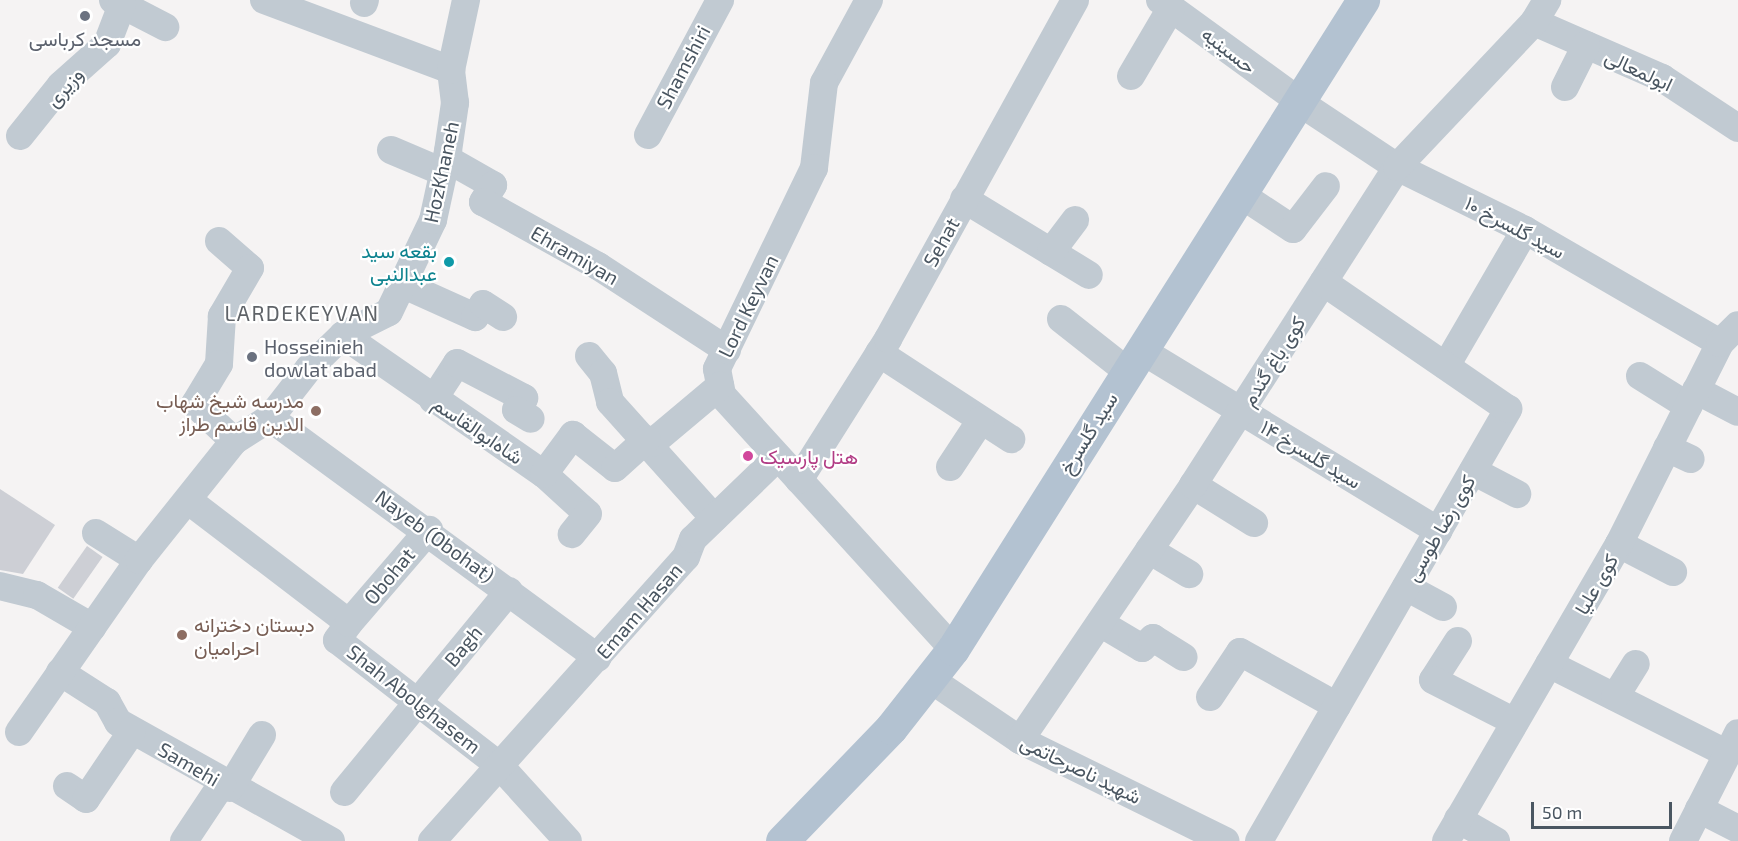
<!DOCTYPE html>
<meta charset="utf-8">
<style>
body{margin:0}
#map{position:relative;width:1738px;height:841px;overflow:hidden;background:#f5f3f3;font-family:"Exo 2",Vazirmatn,sans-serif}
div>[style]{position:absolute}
.building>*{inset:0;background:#cdcfd5;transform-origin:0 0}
.minor>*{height:28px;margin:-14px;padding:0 14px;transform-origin:14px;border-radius:14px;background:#c1cad2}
.major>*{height:33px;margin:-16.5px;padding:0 16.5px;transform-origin:16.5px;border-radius:16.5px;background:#b3c2d1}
.dots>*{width:16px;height:16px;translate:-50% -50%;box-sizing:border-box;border:3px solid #fff;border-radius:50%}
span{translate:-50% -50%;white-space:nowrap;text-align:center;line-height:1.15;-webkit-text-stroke:4.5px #fff;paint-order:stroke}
.worship-label{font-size:20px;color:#5b616d}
.left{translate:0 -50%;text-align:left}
.street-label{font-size:20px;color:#4a5661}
.culture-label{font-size:20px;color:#0d838f}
.right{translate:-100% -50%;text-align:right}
.education-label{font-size:20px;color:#785e54}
.hotel-label{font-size:20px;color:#b23c85}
.neighbourhood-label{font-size:21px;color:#5f6368;letter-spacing:1.5px}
.scale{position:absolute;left:1531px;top:802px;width:141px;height:27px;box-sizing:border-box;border:3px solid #4a5661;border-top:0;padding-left:8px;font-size:18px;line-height:21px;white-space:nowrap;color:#4a5661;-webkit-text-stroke:4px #fff;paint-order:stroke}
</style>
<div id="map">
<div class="building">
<div style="clip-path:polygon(0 489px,55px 525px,23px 574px,0 570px)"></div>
<div style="left:87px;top:546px;width:19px;height:51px;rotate:35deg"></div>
</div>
<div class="minor">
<div style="left:113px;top:0;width:59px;rotate:27.4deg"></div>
<div style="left:264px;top:0;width:200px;rotate:20.5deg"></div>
<div style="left:869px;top:0;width:94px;rotate:118.5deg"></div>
<div style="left:824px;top:83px;width:86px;rotate:96.7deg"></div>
<div style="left:814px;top:168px;width:223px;rotate:115.8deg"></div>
<div style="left:717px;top:369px;width:26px;rotate:79deg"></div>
<div style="left:722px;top:395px;width:343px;rotate:47.7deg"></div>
<div style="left:1160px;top:0;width:172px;rotate:36deg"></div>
<div style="left:364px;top:3px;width:3px;rotate:-72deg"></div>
<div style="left:1534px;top:22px;width:140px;rotate:23.6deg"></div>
<div style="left:1662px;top:78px;width:91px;rotate:33.3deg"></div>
<div style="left:1131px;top:76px;width:79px;rotate:-59.5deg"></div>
<div style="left:1565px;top:87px;width:47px;rotate:-63.4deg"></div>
<div style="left:1311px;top:110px;width:103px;rotate:33.5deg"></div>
<div style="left:1397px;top:167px;width:143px;rotate:26.2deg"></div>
<div style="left:1525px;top:230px;width:225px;rotate:30.1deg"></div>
<div style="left:648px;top:135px;width:153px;rotate:-61.9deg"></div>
<div style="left:20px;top:136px;width:65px;rotate:-51.2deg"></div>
<div style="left:61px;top:85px;width:62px;rotate:-41.7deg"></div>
<div style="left:107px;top:44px;width:42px;rotate:-69deg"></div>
<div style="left:391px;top:150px;width:56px;rotate:22.9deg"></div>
<div style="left:447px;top:159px;width:53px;rotate:29.5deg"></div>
<div style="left:493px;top:185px;width:20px;rotate:120deg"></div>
<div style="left:483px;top:202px;width:132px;rotate:29.1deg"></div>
<div style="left:598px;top:266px;width:154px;rotate:33.1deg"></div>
<div style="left:964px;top:199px;width:146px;rotate:31.3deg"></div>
<div style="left:1252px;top:202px;width:49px;rotate:33.4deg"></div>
<div style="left:1293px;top:229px;width:54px;rotate:-52.5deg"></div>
<div style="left:219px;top:241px;width:41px;rotate:41.1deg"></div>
<div style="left:250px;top:268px;width:56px;rotate:120.3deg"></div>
<div style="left:222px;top:316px;width:48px;rotate:93.6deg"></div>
<div style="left:219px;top:364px;width:47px;rotate:121deg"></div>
<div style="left:195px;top:404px;width:54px;rotate:43.5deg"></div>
<div style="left:1051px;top:252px;width:40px;rotate:-53deg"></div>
<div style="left:404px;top:285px;width:78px;rotate:24.3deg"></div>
<div style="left:475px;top:317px;width:15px;rotate:-58deg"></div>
<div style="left:483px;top:304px;width:24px;rotate:33deg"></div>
<div style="left:1061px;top:319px;width:84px;rotate:38.2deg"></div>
<div style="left:343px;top:335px;width:244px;rotate:34.7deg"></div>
<div style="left:544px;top:474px;width:59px;rotate:42.3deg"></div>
<div style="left:588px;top:514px;width:26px;rotate:129deg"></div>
<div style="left:879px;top:353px;width:158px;rotate:33.1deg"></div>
<div style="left:589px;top:356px;width:22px;rotate:51deg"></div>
<div style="left:603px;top:373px;width:30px;rotate:76deg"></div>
<div style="left:610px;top:402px;width:156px;rotate:48.1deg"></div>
<div style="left:1154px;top:358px;width:333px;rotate:31.3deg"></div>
<div style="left:1446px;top:366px;width:157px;rotate:-59.8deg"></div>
<div style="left:1640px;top:376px;width:57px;rotate:32deg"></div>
<div style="left:1696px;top:390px;width:47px;rotate:27.6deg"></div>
<div style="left:433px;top:400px;width:44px;rotate:-57deg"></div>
<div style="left:457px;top:363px;width:76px;rotate:27.6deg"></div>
<div style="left:524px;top:398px;width:14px;rotate:124deg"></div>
<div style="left:516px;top:410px;width:17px;rotate:31deg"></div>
<div style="left:270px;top:418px;width:406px;rotate:36.2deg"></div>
<div style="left:652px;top:443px;width:89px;rotate:-40deg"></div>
<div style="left:1667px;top:448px;width:26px;rotate:25deg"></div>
<div style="left:950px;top:467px;width:56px;rotate:-56.6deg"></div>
<div style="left:1473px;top:471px;width:50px;rotate:27.6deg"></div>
<div style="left:544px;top:474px;width:49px;rotate:-53.4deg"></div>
<div style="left:573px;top:435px;width:53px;rotate:38.2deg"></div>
<div style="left:615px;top:468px;width:43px;rotate:-42.2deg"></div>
<div style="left:799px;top:480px;width:167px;rotate:-57.7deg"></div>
<div style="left:888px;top:339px;width:387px;rotate:-61.1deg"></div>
<div style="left:1193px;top:485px;width:72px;rotate:31.9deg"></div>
<div style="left:189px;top:501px;width:201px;rotate:37.3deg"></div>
<div style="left:349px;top:623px;width:21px;rotate:125deg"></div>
<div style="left:337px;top:640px;width:206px;rotate:37.7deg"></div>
<div style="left:500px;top:766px;width:101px;rotate:47.8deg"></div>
<div style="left:96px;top:533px;width:51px;rotate:32.1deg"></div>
<div style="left:1619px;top:544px;width:61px;rotate:27.4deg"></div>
<div style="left:1149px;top:550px;width:47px;rotate:31deg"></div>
<div style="left:0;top:586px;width:38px;rotate:14deg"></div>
<div style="left:37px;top:595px;width:64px;rotate:30.2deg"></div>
<div style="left:1406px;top:587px;width:42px;rotate:28.4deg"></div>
<div style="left:349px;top:623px;width:123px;rotate:-49.3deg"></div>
<div style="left:1100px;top:623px;width:49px;rotate:30.8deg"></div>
<div style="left:1142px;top:648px;width:15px;rotate:-42deg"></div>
<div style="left:1153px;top:638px;width:36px;rotate:32deg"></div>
<div style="left:1458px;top:641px;width:46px;rotate:122.7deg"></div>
<div style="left:1433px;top:680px;width:92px;rotate:27.1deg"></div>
<div style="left:1549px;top:664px;width:198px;rotate:26.7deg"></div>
<div style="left:60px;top:672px;width:56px;rotate:32.6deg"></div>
<div style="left:107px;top:702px;width:23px;rotate:61deg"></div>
<div style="left:118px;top:722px;width:244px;rotate:29.2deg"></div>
<div style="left:930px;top:679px;width:109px;rotate:34.1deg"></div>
<div style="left:1020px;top:740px;width:229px;rotate:26.2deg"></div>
<div style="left:1210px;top:697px;width:54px;rotate:-56.3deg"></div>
<div style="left:1240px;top:652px;width:111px;rotate:29.1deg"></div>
<div style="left:1615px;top:697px;width:39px;rotate:-58deg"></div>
<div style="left:19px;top:732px;width:210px;rotate:-55.1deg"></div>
<div style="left:139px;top:560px;width:152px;rotate:-51.4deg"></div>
<div style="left:234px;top:441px;width:43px;rotate:-32.6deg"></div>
<div style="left:270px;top:418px;width:63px;rotate:-52deg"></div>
<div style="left:309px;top:368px;width:47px;rotate:-44.1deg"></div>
<div style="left:343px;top:335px;width:51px;rotate:-26.6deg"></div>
<div style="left:389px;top:312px;width:102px;rotate:-64.4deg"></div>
<div style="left:433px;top:220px;width:71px;rotate:-77.7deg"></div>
<div style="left:448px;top:151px;width:49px;rotate:-81.7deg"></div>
<div style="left:455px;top:103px;width:33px;rotate:-97deg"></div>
<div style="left:451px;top:70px;width:72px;rotate:-77.9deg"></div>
<div style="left:1020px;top:740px;width:308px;rotate:-55.8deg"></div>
<div style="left:1193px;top:485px;width:378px;rotate:-57.3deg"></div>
<div style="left:1397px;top:167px;width:199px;rotate:-46.6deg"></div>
<div style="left:1534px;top:22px;width:26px;rotate:-59deg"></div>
<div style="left:67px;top:786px;width:23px;rotate:34deg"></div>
<div style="left:86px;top:799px;width:82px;rotate:-55.9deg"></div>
<div style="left:230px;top:788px;width:62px;rotate:-58.9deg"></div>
<div style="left:344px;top:792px;width:260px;rotate:-50.6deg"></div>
<div style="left:1699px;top:809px;width:44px;rotate:27.1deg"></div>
<div style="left:1458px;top:819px;width:44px;rotate:30.1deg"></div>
<div style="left:184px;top:841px;width:69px;rotate:-56.3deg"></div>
<div style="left:432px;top:841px;width:381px;rotate:-48.2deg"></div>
<div style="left:686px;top:557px;width:19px;rotate:-69deg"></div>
<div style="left:693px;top:539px;width:118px;rotate:-44deg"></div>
<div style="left:1259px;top:841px;width:499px;rotate:-60deg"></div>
<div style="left:1508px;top:409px;width:224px;rotate:-145.5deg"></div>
<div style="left:1446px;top:841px;width:344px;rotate:-59.8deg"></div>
<div style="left:1619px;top:544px;width:225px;rotate:-63.3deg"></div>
<div style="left:1720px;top:343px;width:25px;rotate:-45deg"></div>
<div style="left:1683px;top:841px;width:121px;rotate:-63deg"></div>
</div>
<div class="major">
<div style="left:782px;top:841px;width:157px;rotate:-46deg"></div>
<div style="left:891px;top:728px;width:100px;rotate:-51.9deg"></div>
<div style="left:953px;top:649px;width:768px;rotate:-57.72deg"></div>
</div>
<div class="dots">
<div style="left:85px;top:16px;background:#6b7280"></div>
<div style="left:449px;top:262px;background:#0f9aa8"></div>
<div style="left:252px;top:357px;background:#6b7280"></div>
<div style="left:316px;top:411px;background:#8d6e63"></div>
<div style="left:748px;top:456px;background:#d1479c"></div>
<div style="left:182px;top:635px;background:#8d6e63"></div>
</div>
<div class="worship-label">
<span style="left:85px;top:38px">مسجد کرباسی</span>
<span class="left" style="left:264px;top:358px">Hosseinieh<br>dowlat abad</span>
</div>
<div class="street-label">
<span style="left:1229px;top:50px;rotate:38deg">حسینیه</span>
<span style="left:683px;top:67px;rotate:-62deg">Shamshiri</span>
<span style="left:1639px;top:70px;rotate:25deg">ابولمعالی</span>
<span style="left:64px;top:87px;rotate:-49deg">وزیری</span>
<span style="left:441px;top:172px;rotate:-78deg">HozKhaneh</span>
<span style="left:1515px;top:227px;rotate:28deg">سید گلسرخ ۱۰</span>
<span style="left:941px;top:242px;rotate:-61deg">Sehat</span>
<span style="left:575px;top:255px;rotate:30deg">Ehramiyan</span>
<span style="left:748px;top:306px;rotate:-64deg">Lord Keyvan</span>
<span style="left:1273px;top:361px;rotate:-58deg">کوی باغ گندم</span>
<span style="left:478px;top:430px;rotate:34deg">شاه‌ابوالقاسم</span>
<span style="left:1088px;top:433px;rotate:-58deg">سید گلسرخ</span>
<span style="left:1311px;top:454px;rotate:31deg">سید گلسرخ ۱۴</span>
<span style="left:1440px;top:528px;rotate:-60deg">کوی رضا طوسی</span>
<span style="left:435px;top:536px;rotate:36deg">Nayeb (Obohat)</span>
<span style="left:389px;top:576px;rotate:-50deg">Obohat</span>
<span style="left:1596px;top:584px;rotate:-60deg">کوی علیا</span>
<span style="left:639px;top:611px;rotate:-49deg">Emam Hasan</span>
<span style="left:463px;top:646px;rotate:-50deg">Bagh</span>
<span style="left:414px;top:699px;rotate:38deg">Shah Abolghasem</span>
<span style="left:189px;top:764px;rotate:30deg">Samehi</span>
<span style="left:1081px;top:769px;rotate:26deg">شهید ناصرحاتمی</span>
</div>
<div class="culture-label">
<span class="right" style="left:437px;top:262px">بقعه سید<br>عبدالنبی</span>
</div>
<div class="education-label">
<span class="right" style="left:304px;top:412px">مدرسه شیخ شهاب<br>الدین قاسم طراز</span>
<span class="left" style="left:194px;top:636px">دبستان دخترانه<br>احرامیان</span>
</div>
<div class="hotel-label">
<span class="left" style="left:760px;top:456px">هتل پارسیک</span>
</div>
<div class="neighbourhood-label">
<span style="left:302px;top:313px">LARDEKEYVAN</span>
</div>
<div class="scale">50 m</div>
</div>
